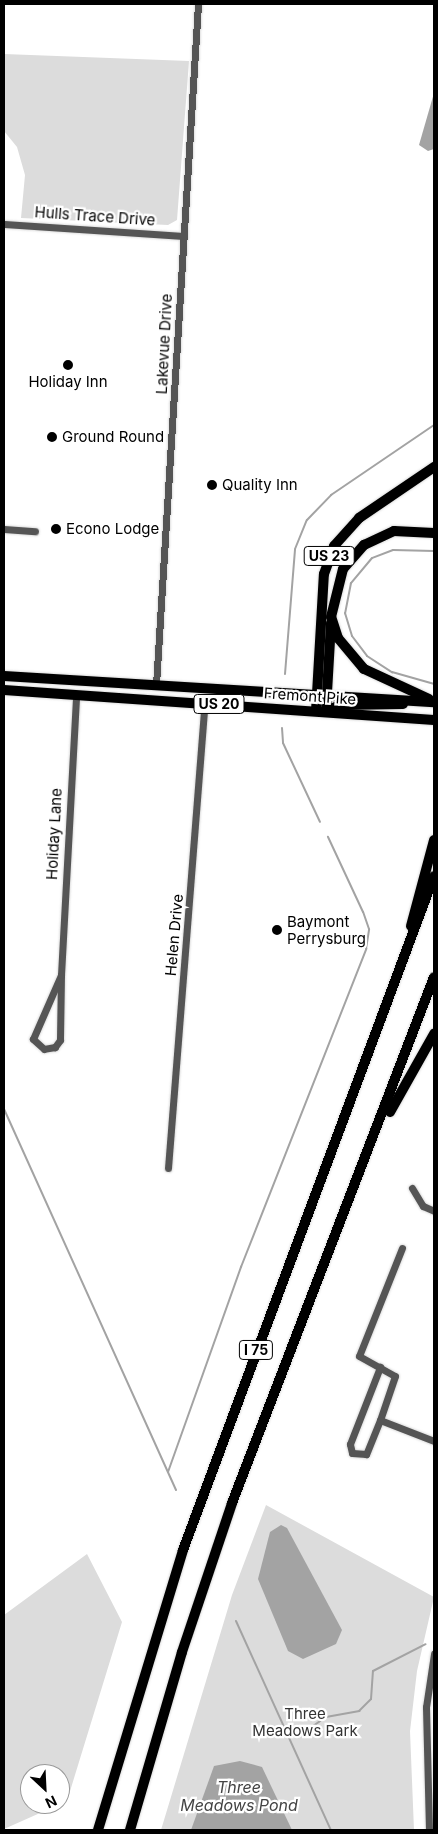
<!DOCTYPE html>
<style>
body{margin:0}
#map{position:relative;width:438px;height:1834px;overflow:hidden;background:#fff;font-family:Inter,sans-serif}
div>[style]{position:absolute}
.green>*{inset:0;background:#dcdcdc}
.water>*{inset:0;background:#a3a3a3}
.stream>*{height:2px;margin:-1px;padding:0 1px;transform-origin:1px;border-radius:1px;background:#a3a3a3}
.roads{filter:drop-shadow(0 0 1px #dbdbdb) drop-shadow(0 0 1px #dbdbdb)}
.minor>*{height:7px;margin:-3.5px;padding:0 3.5px;transform-origin:3.5px;border-radius:3.5px;background:#555}
.highway>*{height:10px;margin:-5px;padding:0 5px;transform-origin:5px;border-radius:5px;background:#000}
.dots>*{width:14px;height:14px;translate:-50% -50%;box-sizing:border-box;border:2px solid #fff;border-radius:50%}
span{translate:-50% -50%;white-space:nowrap;text-align:center;line-height:1.15;-webkit-text-stroke:4.5px #fff;paint-order:stroke}
.shield-label span{padding:1px 4px;background:#fff;border:1px solid;border-radius:4px;-webkit-text-stroke-width:0}
.shield-label{font-size:14px;color:#000;font-weight:700}
.street-label{font-size:15px;color:#000}
.poi-label{font-size:15px;color:#000}
.left{translate:0 -50%;text-align:left}
.park-label{font-size:15px;color:#333}
.water-label{font-size:16px;color:#444;font-style:italic}
.frame{position:absolute;inset:0;border:5px solid #000;pointer-events:none}
.north{position:absolute;left:20px;top:1764px;width:50px;height:50px;box-sizing:border-box;background:#fff;border:1px solid #999;border-radius:50%;rotate:155deg;font-size:14px;font-weight:700;line-height:20px;text-align:center;color:#000}
.north::after{content:'';display:block;margin:auto;width:18px;height:22px;background:#000;clip-path:polygon(50% 0,100% 100%,50% 72%,0 100%)}
</style>
<div id="map">
<div class="green">
<div style="clip-path:polygon(4px 54px,189px 61px,177px 220px,168px 225px,21px 218px,25px 175px,17px 147px,4px 131px)"></div>
<div style="clip-path:polygon(266px 1505px,434px 1597px,417px 1671px,410px 1731px,414px 1830px,161px 1830px,232px 1595px)"></div>
<div style="clip-path:polygon(evenodd,87px 1554px,122px 1622px,67px 1801px,4px 1829px,4px 1615px,87px 1554px,30px 1774px,60px 1774px,60px 1804px,30px 1804px,30px 1774px)"></div>
</div>
<div class="water">
<div style="clip-path:polygon(434px 93px,434px 149px,428px 151px,419px 145px)"></div>
<div style="clip-path:polygon(281px 1525px,287px 1528px,342px 1630px,336px 1644px,303px 1659px,288px 1651px,258px 1579px,270px 1532px)"></div>
<div style="clip-path:polygon(240px 1761px,262px 1767px,292px 1830px,191px 1830px,214px 1766px)"></div>
</div>
<div class="stream">
<div style="left:434px;top:551px;width:41px;rotate:-178.6deg"></div>
<div style="left:393px;top:550px;width:22px;rotate:159deg"></div>
<div style="left:372px;top:558px;width:33px;rotate:130deg"></div>
<div style="left:351px;top:583px;width:31px;rotate:101deg"></div>
<div style="left:345px;top:613px;width:24px;rotate:73deg"></div>
<div style="left:352px;top:636px;width:25px;rotate:53deg"></div>
<div style="left:367px;top:656px;width:30px;rotate:33deg"></div>
<div style="left:392px;top:672px;width:44px;rotate:15.9deg"></div>
<div style="left:285px;top:674px;width:125px;rotate:-85.4deg"></div>
<div style="left:295px;top:549px;width:31px;rotate:-68deg"></div>
<div style="left:307px;top:520px;width:35px;rotate:-46deg"></div>
<div style="left:331px;top:495px;width:125px;rotate:-34.2deg"></div>
<div style="left:282px;top:728px;width:15px;rotate:86deg"></div>
<div style="left:283px;top:743px;width:87px;rotate:64.9deg"></div>
<div style="left:4px;top:1109px;width:418px;rotate:65.7deg"></div>
<div style="left:168px;top:1472px;width:218px;rotate:-70.4deg"></div>
<div style="left:241px;top:1267px;width:342px;rotate:-68.5deg"></div>
<div style="left:366px;top:949px;width:20px;rotate:-81deg"></div>
<div style="left:369px;top:929px;width:18px;rotate:-109deg"></div>
<div style="left:363px;top:912px;width:83px;rotate:-115deg"></div>
<div style="left:236px;top:1621px;width:230px;rotate:65.6deg"></div>
<div style="left:313px;top:1726px;width:16px;rotate:-35deg"></div>
<div style="left:326px;top:1717px;width:34px;rotate:-10deg"></div>
<div style="left:359px;top:1711px;width:17px;rotate:-45deg"></div>
<div style="left:371px;top:1699px;width:28px;rotate:-86deg"></div>
<div style="left:373px;top:1671px;width:59px;rotate:-27deg"></div>
</div>
<div class="roads">
<div class="minor">
<div style="left:4px;top:224px;width:180px;rotate:3.8deg"></div>
<div style="left:4px;top:529px;width:31px;rotate:4deg"></div>
<div style="left:156px;top:685px;width:682px;rotate:-86.47deg"></div>
<div style="left:61px;top:975px;width:65px;rotate:90.9deg"></div>
<div style="left:60px;top:1040px;width:9px;rotate:126deg"></div>
<div style="left:55px;top:1047px;width:11px;rotate:170deg"></div>
<div style="left:44px;top:1049px;width:15px;rotate:-138deg"></div>
<div style="left:33px;top:1039px;width:70px;rotate:-66.4deg"></div>
<div style="left:61px;top:975px;width:280px;rotate:-86.9deg"></div>
<div style="left:168px;top:1168px;width:466px;rotate:-85.5deg"></div>
<div style="left:412px;top:1188px;width:21px;rotate:59deg"></div>
<div style="left:423px;top:1206px;width:12px;rotate:24deg"></div>
<div style="left:402px;top:1248px;width:116px;rotate:111.7deg"></div>
<div style="left:359px;top:1356px;width:41px;rotate:29.1deg"></div>
<div style="left:395px;top:1376px;width:46px;rotate:108.8deg"></div>
<div style="left:380px;top:1420px;width:58px;rotate:21.3deg"></div>
<div style="left:380px;top:1420px;width:37px;rotate:112deg"></div>
<div style="left:366px;top:1454px;width:14px;rotate:-176deg"></div>
<div style="left:352px;top:1453px;width:9px;rotate:-103deg"></div>
<div style="left:350px;top:1444px;width:83px;rotate:-68.7deg"></div>
<div style="left:429px;top:1830px;width:123px;rotate:-91.4deg"></div>
<div style="left:426px;top:1707px;width:54px;rotate:-81.4deg"></div>
</div>
<div class="highway">
<div style="left:331px;top:623px;width:88px;rotate:93.3deg"></div>
<div style="left:326px;top:711px;width:15px;rotate:-23deg"></div>
<div style="left:340px;top:705px;width:63px;rotate:-0.9deg"></div>
<div style="left:4px;top:676px;width:431px;rotate:3.5deg"></div>
<div style="left:4px;top:690px;width:431px;rotate:4deg"></div>
<div style="left:429px;top:699px;width:72px;rotate:-155.2deg"></div>
<div style="left:364px;top:669px;width:40px;rotate:-130deg"></div>
<div style="left:338px;top:638px;width:22px;rotate:-108deg"></div>
<div style="left:331px;top:617px;width:49px;rotate:-76deg"></div>
<div style="left:343px;top:569px;width:32px;rotate:-49deg"></div>
<div style="left:364px;top:545px;width:33px;rotate:-25deg"></div>
<div style="left:394px;top:531px;width:40px;rotate:2.9deg"></div>
<div style="left:316px;top:711px;width:137px;rotate:-86.7deg"></div>
<div style="left:324px;top:574px;width:30px;rotate:-70deg"></div>
<div style="left:334px;top:546px;width:38px;rotate:-48deg"></div>
<div style="left:359px;top:518px;width:91px;rotate:-34.2deg"></div>
<div style="left:411px;top:926px;width:89px;rotate:-75deg"></div>
<div style="left:390px;top:1112px;width:90px;rotate:-60.6deg"></div>
<div style="left:98px;top:1830px;width:293px;rotate:-73.1deg"></div>
<div style="left:183px;top:1550px;width:719px;rotate:-69.57deg"></div>
<div style="left:130px;top:1830px;width:185px;rotate:-73.7deg"></div>
<div style="left:182px;top:1652px;width:157px;rotate:-71.4deg"></div>
<div style="left:232px;top:1503px;width:563px;rotate:-68.99deg"></div>
</div>
</div>
<div class="dots">
<div style="left:68px;top:365px;background:#000"></div>
<div style="left:52px;top:437px;background:#000"></div>
<div style="left:212px;top:485px;background:#000"></div>
<div style="left:56px;top:529px;background:#000"></div>
<div style="left:277px;top:930px;background:#000"></div>
</div>
<div class="shield-label">
<span style="left:329px;top:556px">US 23</span>
<span style="left:219px;top:704px">US 20</span>
<span style="left:256px;top:1350px">I 75</span>
</div>
<div class="street-label">
<span style="left:95px;top:216px;rotate:4deg">Hulls Trace Drive</span>
<span style="left:164px;top:344px;rotate:-87deg">Lakevue Drive</span>
<span style="left:310px;top:696px;rotate:4deg">Fremont Pike</span>
<span style="left:54px;top:834px;rotate:-87deg">Holiday Lane</span>
<span style="left:174px;top:935px;rotate:-85deg">Helen Drive</span>
</div>
<div class="poi-label">
<span style="left:68px;top:382px">Holiday Inn</span>
<span class="left" style="left:62px;top:437px">Ground Round</span>
<span class="left" style="left:222px;top:485px">Quality Inn</span>
<span class="left" style="left:66px;top:529px">Econo Lodge</span>
<span class="left" style="left:287px;top:930px">Baymont<br>Perrysburg</span>
</div>
<div class="park-label">
<span style="left:305px;top:1722px">Three<br>Meadows Park</span>
</div>
<div class="water-label">
<span style="left:239px;top:1796px">Three<br>Meadows Pond</span>
</div>
<div class="frame"></div>
<div class="north">N</div>
</div>
